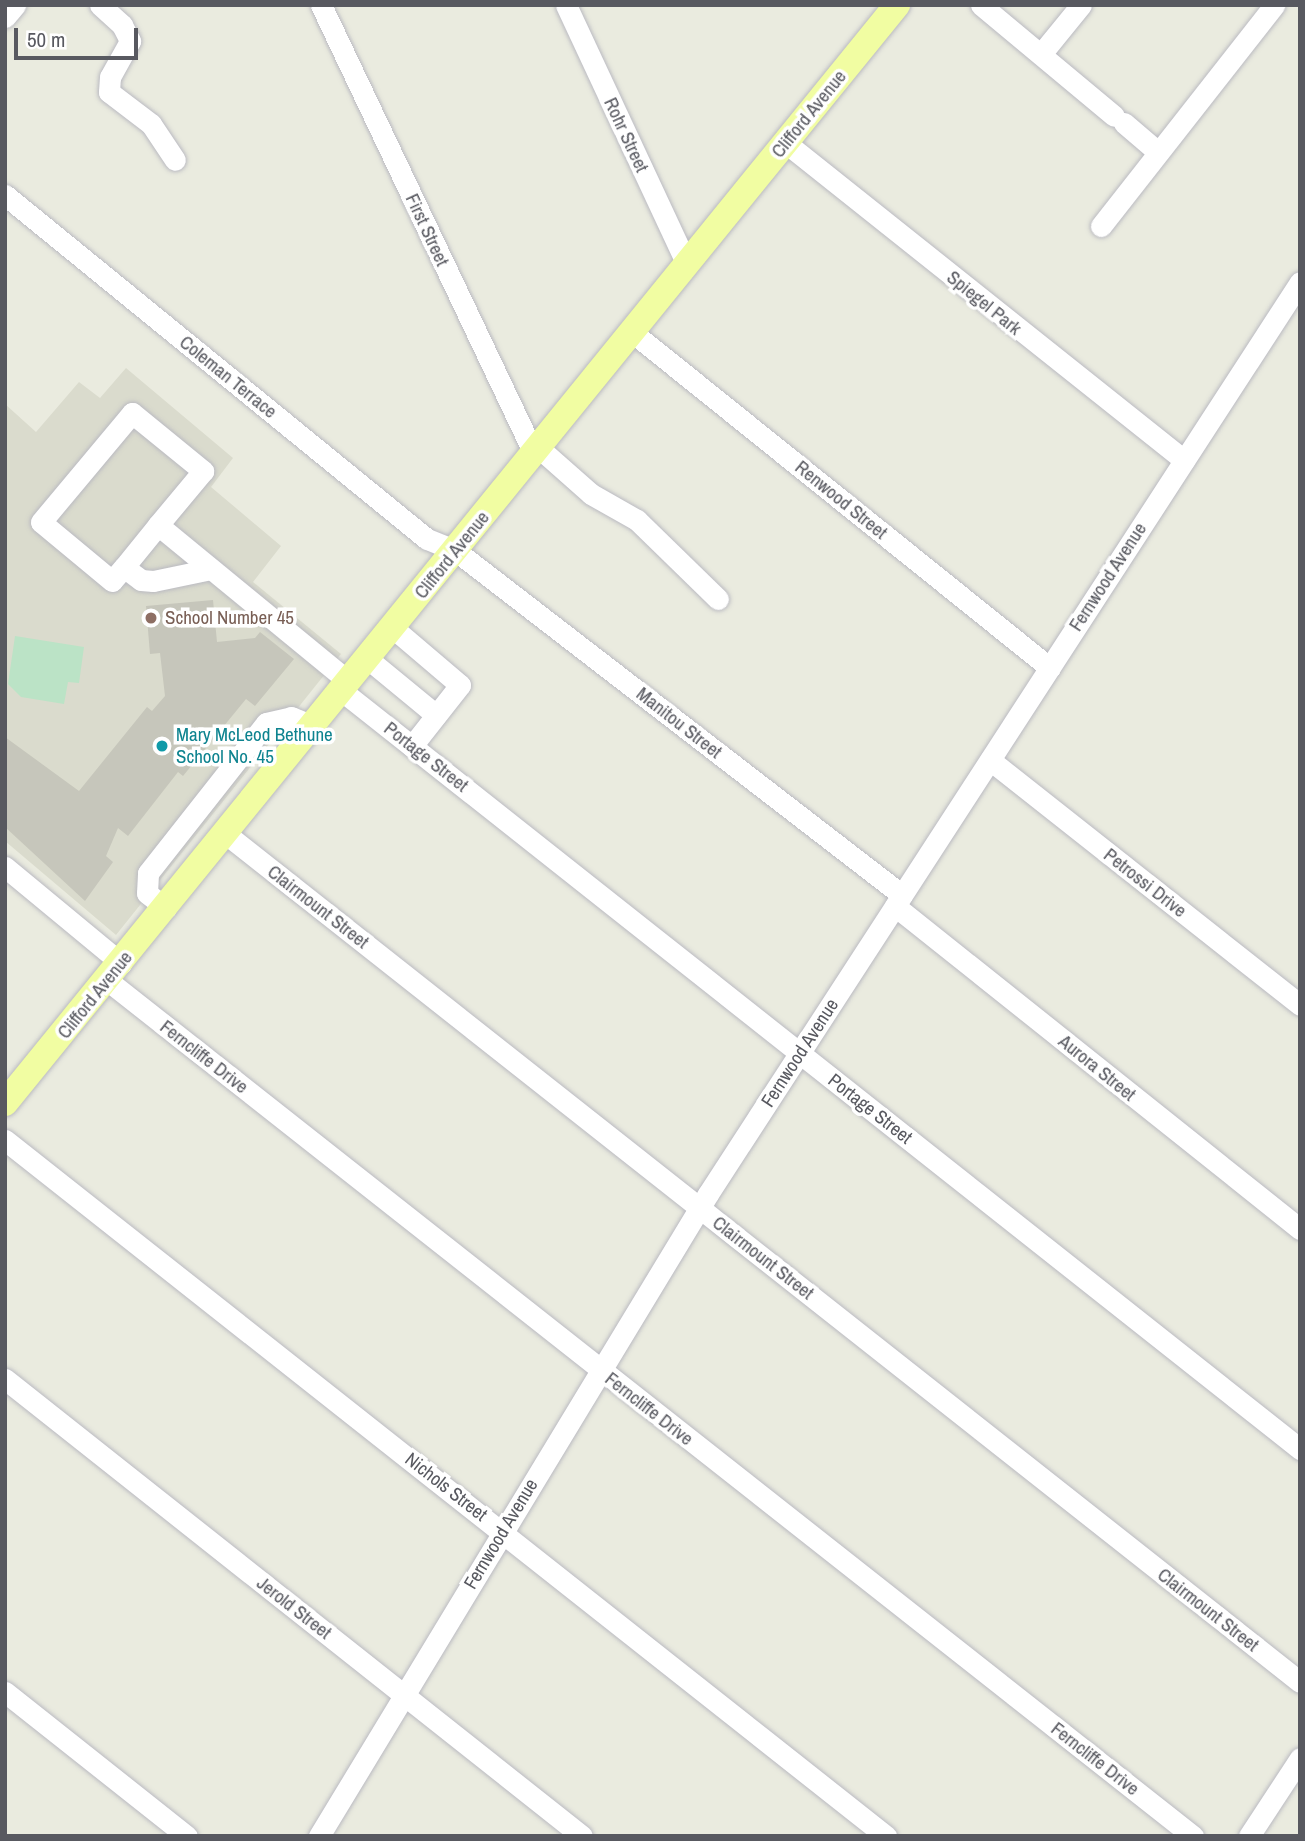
<!DOCTYPE html>
<style>
body{margin:0}
#map{position:relative;width:1305px;height:1841px;overflow:hidden;background:#eaebdf;font-family:"Archivo Narrow",sans-serif}
div>[style]{position:absolute}
.education>*{inset:0;background:#dadbcd}
.green>*{inset:0;background:#bbe3c6}
.building>*{inset:0;background:#c6c6bb}
.roads{filter:drop-shadow(0 0 2px #babac1) drop-shadow(0 0 2px #babac1)}
.minor>*{height:21px;margin:-10.5px;padding:0 10.5px;transform-origin:10.5px;border-radius:10.5px;background:#fff}
.major>*{height:26px;margin:-13px;padding:0 13px;transform-origin:13px;border-radius:13px;background:#f1fda2}
.dots>*{width:19px;height:19px;translate:-50% -50%;box-sizing:border-box;border:4px solid #fff;border-radius:50%}
span{translate:-50% -50%;white-space:nowrap;text-align:center;line-height:1.15;-webkit-text-stroke:7px #fff;paint-order:stroke}
.street-label{font-size:19px;color:#585960}
.education-label{font-size:19px;color:#785e54}
.left{translate:0 -50%;text-align:left}
.culture-label{font-size:19px;color:#0d838f}
.frame{position:absolute;inset:0;border:7px solid #585960;pointer-events:none}
.scale{position:absolute;left:14px;top:28px;width:124px;height:32px;box-sizing:border-box;border:4px solid #585960;border-top:0;padding-left:9px;font-size:21px;line-height:24px;white-space:nowrap;color:#585960;-webkit-text-stroke:5px #fff;paint-order:stroke}
</style>
<div id="map">
<div class="education">
<div style="clip-path:polygon(126px 368px,233px 458px,211px 487px,281px 546px,253px 582px,341px 654px,116px 935px,5px 841px,5px 404px,36px 432px,79px 382px,100px 398px)"></div>
</div>
<div class="green">
<div style="clip-path:polygon(15px 636px,84px 647px,79px 683px,68px 682px,64px 704px,21px 697px,8px 684px)"></div>
</div>
<div class="building">
<div style="clip-path:polygon(213px 600px,217px 642px,255px 638px,260px 632px,294px 659px,255px 706px,246px 699px,183px 776px,178px 772px,128px 836px,118px 828px,106px 856px,113px 862px,85px 901px,5px 827px,5px 737px,79px 791px,147px 707px,152px 711px,165px 696px,160px 653px,150px 654px,146px 606px)"></div>
</div>
<div class="roads">
<div class="minor">
<div style="left:100px;top:5px;width:30px;rotate:42deg"></div>
<div style="left:122px;top:25px;width:18px;rotate:63deg"></div>
<div style="left:130px;top:41px;width:41px;rotate:119.1deg"></div>
<div style="left:110px;top:77px;width:15px;rotate:94deg"></div>
<div style="left:109px;top:92px;width:53px;rotate:37.3deg"></div>
<div style="left:151px;top:124px;width:43px;rotate:56.3deg"></div>
<div style="left:321px;top:5px;width:497px;rotate:64.6deg"></div>
<div style="left:566px;top:5px;width:286px;rotate:65deg"></div>
<div style="left:981px;top:5px;width:173px;rotate:39.8deg"></div>
<div style="left:5px;top:17px;width:16px;rotate:-50deg"></div>
<div style="left:1041px;top:54px;width:63px;rotate:-50.8deg"></div>
<div style="left:1124px;top:123px;width:45px;rotate:40.5deg"></div>
<div style="left:786px;top:143px;width:509px;rotate:38.54deg"></div>
<div style="left:5px;top:195px;width:544px;rotate:39.19deg"></div>
<div style="left:427px;top:539px;width:31px;rotate:22deg"></div>
<div style="left:456px;top:551px;width:563px;rotate:37.64deg"></div>
<div style="left:1101px;top:226px;width:281px;rotate:-51.9deg"></div>
<div style="left:632px;top:332px;width:536px;rotate:38.79deg"></div>
<div style="left:539px;top:448px;width:69px;rotate:41.5deg"></div>
<div style="left:591px;top:494px;width:53px;rotate:29.5deg"></div>
<div style="left:637px;top:520px;width:113px;rotate:44.3deg"></div>
<div style="left:124px;top:567px;width:18px;rotate:131deg"></div>
<div style="left:112px;top:581px;width:92px;rotate:-140.3deg"></div>
<div style="left:41px;top:522px;width:142px;rotate:-50.1deg"></div>
<div style="left:132px;top:413px;width:92px;rotate:39.2deg"></div>
<div style="left:203px;top:471px;width:70px;rotate:129.8deg"></div>
<div style="left:211px;top:569px;width:59px;rotate:168.3deg"></div>
<div style="left:153px;top:581px;width:12px;rotate:-175deg"></div>
<div style="left:141px;top:580px;width:21px;rotate:-143deg"></div>
<div style="left:124px;top:567px;width:54px;rotate:-51deg"></div>
<div style="left:158px;top:525px;width:247px;rotate:39.4deg"></div>
<div style="left:393px;top:628px;width:88px;rotate:40.4deg"></div>
<div style="left:460px;top:685px;width:78px;rotate:128.2deg"></div>
<div style="left:368px;top:659px;width:88px;rotate:39.5deg"></div>
<div style="left:342px;top:691px;width:1222px;rotate:38.35deg"></div>
<div style="left:990px;top:760px;width:395px;rotate:38.3deg"></div>
<div style="left:226px;top:834px;width:1368px;rotate:38.29deg"></div>
<div style="left:5px;top:867px;width:151px;rotate:39.6deg"></div>
<div style="left:895px;top:906px;width:518px;rotate:38.57deg"></div>
<div style="left:166px;top:908px;width:24px;rotate:-142deg"></div>
<div style="left:147px;top:893px;width:20px;rotate:-87deg"></div>
<div style="left:148px;top:873px;width:191px;rotate:-51.8deg"></div>
<div style="left:266px;top:723px;width:26px;rotate:-13deg"></div>
<div style="left:291px;top:717px;width:24px;rotate:22deg"></div>
<div style="left:107px;top:980px;width:1383px;rotate:38.25deg"></div>
<div style="left:5px;top:1140px;width:1123px;rotate:38.31deg"></div>
<div style="left:5px;top:1379px;width:736px;rotate:38.38deg"></div>
<div style="left:5px;top:1692px;width:232px;rotate:38.4deg"></div>
<div style="left:319px;top:1836px;width:751px;rotate:-58.79deg"></div>
<div style="left:708px;top:1194px;width:1087px;rotate:-57.01deg"></div>
<div style="left:1249px;top:1836px;width:93px;rotate:-56.8deg"></div>
</div>
<div class="major">
<div style="left:5px;top:1103px;width:1415px;rotate:-50.91deg"></div>
</div>
</div>
<div class="dots">
<div style="left:151px;top:618px;background:#8d6e63"></div>
<div style="left:162px;top:746px;background:#0f9aa8"></div>
</div>
<div class="street-label">
<span style="left:809px;top:114px;rotate:-51deg">Clifford Avenue</span>
<span style="left:626px;top:135px;rotate:65deg">Rohr Street</span>
<span style="left:427px;top:230px;rotate:65deg">First Street</span>
<span style="left:984px;top:303px;rotate:39deg">Spiegel Park</span>
<span style="left:228px;top:377px;rotate:39deg">Coleman Terrace</span>
<span style="left:841px;top:500px;rotate:39deg">Renwood Street</span>
<span style="left:452px;top:555px;rotate:-51deg">Clifford Avenue</span>
<span style="left:1108px;top:577px;rotate:-57deg">Fernwood Avenue</span>
<span style="left:679px;top:723px;rotate:38deg">Manitou Street</span>
<span style="left:426px;top:757px;rotate:38deg">Portage Street</span>
<span style="left:1145px;top:883px;rotate:38deg">Petrossi Drive</span>
<span style="left:318px;top:907px;rotate:38deg">Clairmount Street</span>
<span style="left:95px;top:995px;rotate:-51deg">Clifford Avenue</span>
<span style="left:800px;top:1053px;rotate:-57deg">Fernwood Avenue</span>
<span style="left:204px;top:1057px;rotate:38deg">Ferncliffe Drive</span>
<span style="left:1097px;top:1068px;rotate:39deg">Aurora Street</span>
<span style="left:870px;top:1109px;rotate:38deg">Portage Street</span>
<span style="left:763px;top:1258px;rotate:38deg">Clairmount Street</span>
<span style="left:649px;top:1409px;rotate:38deg">Ferncliffe Drive</span>
<span style="left:446px;top:1487px;rotate:38deg">Nichols Street</span>
<span style="left:501px;top:1534px;rotate:-59deg">Fernwood Avenue</span>
<span style="left:294px;top:1608px;rotate:38deg">Jerold Street</span>
<span style="left:1208px;top:1610px;rotate:38deg">Clairmount Street</span>
<span style="left:1095px;top:1759px;rotate:38deg">Ferncliffe Drive</span>
</div>
<div class="education-label">
<span class="left" style="left:165px;top:618px">School Number 45</span>
</div>
<div class="culture-label">
<span class="left" style="left:176px;top:746px">Mary McLeod Bethune<br>School No. 45</span>
</div>
<div class="frame"></div>
<div class="scale">50 m</div>
</div>
